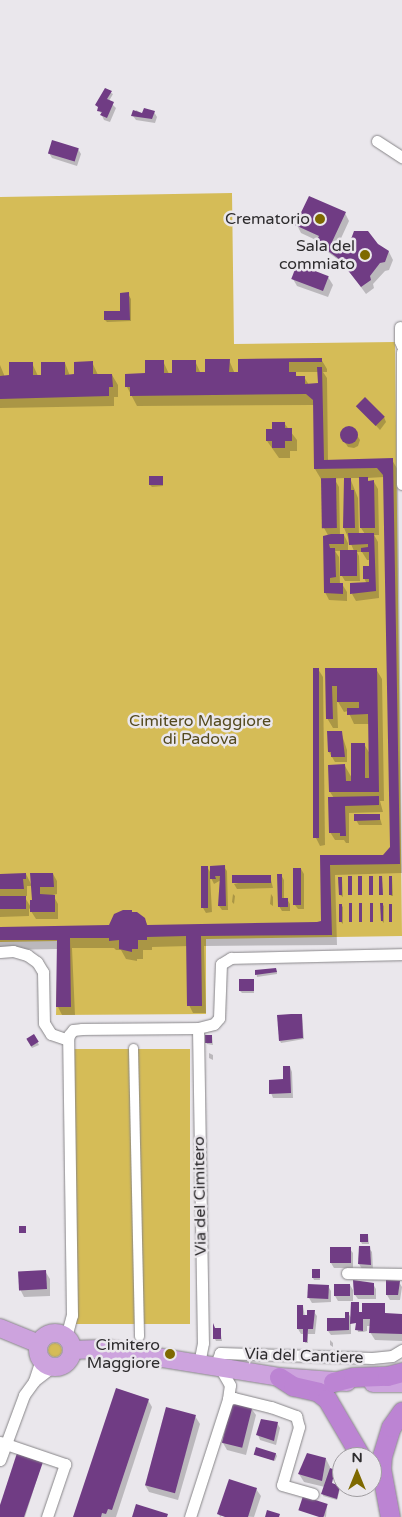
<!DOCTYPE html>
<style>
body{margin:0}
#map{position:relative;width:402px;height:1517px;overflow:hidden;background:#eae7ec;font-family:"Varela Round",sans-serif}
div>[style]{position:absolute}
.green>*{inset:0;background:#d5bc57;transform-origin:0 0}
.round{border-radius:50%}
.shadow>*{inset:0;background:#0003}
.building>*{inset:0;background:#703c84;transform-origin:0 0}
.roads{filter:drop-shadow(0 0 1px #878588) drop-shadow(0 0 1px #878588)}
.pedestrian>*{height:9px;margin:-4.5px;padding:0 4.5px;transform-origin:4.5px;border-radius:4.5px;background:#fff}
.minor>*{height:11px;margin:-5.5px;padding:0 5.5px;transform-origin:5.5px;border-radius:5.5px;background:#fff}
.primary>*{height:18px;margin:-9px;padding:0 9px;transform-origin:9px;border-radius:9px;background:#cda3de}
.primary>.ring{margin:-9px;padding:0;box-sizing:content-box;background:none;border:18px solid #cda3de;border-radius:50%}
.trunk>*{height:19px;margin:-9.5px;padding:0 9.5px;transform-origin:9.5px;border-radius:9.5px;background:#bc84d3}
.dots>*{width:14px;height:14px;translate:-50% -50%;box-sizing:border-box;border:2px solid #eae7ec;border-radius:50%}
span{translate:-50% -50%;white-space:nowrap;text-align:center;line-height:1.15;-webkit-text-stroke:5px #eae7ec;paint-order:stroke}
.poi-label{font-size:16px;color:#2e2c2e}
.right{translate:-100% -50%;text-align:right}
.park-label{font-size:16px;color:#544a1f}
.street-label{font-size:16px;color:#2e2c2e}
.north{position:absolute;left:332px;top:1447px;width:50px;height:50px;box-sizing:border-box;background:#eae7ec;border:1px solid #9f9ca0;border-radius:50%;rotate:0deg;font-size:14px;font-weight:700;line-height:20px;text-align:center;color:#2e2c2e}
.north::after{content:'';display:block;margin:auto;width:18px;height:22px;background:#7e6900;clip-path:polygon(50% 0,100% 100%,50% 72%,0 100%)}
</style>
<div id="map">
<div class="green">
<div style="clip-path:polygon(232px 193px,234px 344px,395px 342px,402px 936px,206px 939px,206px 1014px,56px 1015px,58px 941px,0 942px,0 197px)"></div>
<div style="left:74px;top:1049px;width:116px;height:275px"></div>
<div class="round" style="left:48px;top:1343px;width:14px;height:14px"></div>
</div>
<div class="shadow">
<div style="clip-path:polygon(106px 90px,113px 94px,109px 101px,116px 108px,110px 122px,104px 120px,97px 105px)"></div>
<div style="clip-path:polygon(136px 110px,143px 114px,154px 112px,157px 117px,155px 123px,136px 120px,133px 116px)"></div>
<div style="clip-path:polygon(78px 149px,81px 154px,77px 166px,52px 158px,49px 153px)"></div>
<div style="clip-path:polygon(345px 213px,349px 221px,337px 247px,347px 252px,377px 245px,389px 252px,393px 260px,389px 270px,385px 271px,373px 284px,374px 288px,366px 294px,344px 264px,321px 247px,318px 241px,301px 233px,297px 225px)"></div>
<div style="clip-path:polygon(328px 277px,333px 285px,328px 297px,297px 286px,293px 279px)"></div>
<div style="clip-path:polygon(128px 294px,131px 299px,131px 321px,107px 322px,105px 320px,121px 312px)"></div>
<div style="clip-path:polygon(evenodd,321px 359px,327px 369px,327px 372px,323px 372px,327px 378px,328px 461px,392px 460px,398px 470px,402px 873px,335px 875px,337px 945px,204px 946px,206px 1013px,193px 1013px,189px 1005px,189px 946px,152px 947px,152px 950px,143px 950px,143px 959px,137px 959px,137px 961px,126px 959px,121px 950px,116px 950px,114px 948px,72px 948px,75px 1015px,62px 1015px,58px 1007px,58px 949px,0 950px,0 929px,110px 927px,132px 913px,144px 919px,148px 926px,317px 923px,322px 922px,321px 857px,384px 856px,392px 847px,384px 477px,367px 478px,369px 482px,374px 482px,378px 489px,379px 535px,374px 535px,378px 542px,379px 598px,356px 601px,352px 594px,367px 584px,364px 578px,370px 567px,370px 560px,367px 560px,362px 552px,357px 552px,359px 556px,360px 581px,345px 581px,342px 576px,342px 551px,335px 551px,339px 557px,340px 584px,342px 584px,347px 592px,347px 601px,329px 600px,325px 592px,329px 537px,324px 528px,335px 480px,339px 487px,340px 535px,344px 535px,348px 543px,348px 551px,354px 551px,344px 528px,345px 478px,321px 479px,315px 469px,314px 405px,137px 406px,127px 387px,163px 361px,169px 374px,174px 374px,195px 361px,201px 374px,206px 374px,229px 360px,235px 374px,239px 374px,239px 360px,321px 359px,294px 372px,318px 372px,319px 385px,309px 385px,304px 377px,297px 377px,294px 372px,321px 359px,350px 478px,360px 478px,361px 528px,365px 534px,359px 534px,358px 498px,350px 478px)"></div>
<div style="clip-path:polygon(92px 362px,98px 375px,112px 375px,118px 385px,118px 397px,114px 397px,114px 406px,0 408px,0 365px,5px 377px,10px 377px,32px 363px,38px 376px,42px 376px,65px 363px,70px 376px,75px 375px)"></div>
<div style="clip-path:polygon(358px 406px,384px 417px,386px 422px,380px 430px)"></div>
<div style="clip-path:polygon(284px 423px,297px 440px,297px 451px,290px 451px,290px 458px,279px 458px,267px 441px,274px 430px)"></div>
<div style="clip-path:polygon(348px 428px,353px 429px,360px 440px,358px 446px,354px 448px,348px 447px,342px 438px,342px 431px)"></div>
<div style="clip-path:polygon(162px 477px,163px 486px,152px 487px,150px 485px)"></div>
<div style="clip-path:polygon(318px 669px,323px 677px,325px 845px,320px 846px,316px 838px)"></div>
<div style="clip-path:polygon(376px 669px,382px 679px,384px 801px,380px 801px,383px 812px,349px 813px,349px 843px,346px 843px,344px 840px,335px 840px,330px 832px,334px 798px,330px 792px,345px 766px,353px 780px,364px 744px,370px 754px,369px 724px,354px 724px,348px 711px,344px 712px,337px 700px,338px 728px,333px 728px,327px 718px,327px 670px)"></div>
<div style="clip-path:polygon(341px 732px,347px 750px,347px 762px,335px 762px,329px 752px)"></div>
<div style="clip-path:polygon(379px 815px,382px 825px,359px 825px,356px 820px)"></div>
<div style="clip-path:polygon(207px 867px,212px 875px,224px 867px,227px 871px,228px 910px,222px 910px,219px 906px,221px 880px,214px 884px,210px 876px,212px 912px,206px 913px,203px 908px)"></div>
<div style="clip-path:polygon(301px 869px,304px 874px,304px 909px,298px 909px,295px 905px)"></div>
<div style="clip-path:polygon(26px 874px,32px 886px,27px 886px,27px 896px,24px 896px,32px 909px,34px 902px,32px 874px,53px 874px,57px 881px,57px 894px,53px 895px,58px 904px,58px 919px,36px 919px,29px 908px,29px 916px,0 917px,0 875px)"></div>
<div style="clip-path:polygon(281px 875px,284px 880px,284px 899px,287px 899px,290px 904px,290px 911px,282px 911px,279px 906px)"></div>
<div style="clip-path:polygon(270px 876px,273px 888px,237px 889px,234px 884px)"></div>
<div style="clip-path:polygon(392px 877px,393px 896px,391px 896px,390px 894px)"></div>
<div style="clip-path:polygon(340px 878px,342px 880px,343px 897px,340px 895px)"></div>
<div style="clip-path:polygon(233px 894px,235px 896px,234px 904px,232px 902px)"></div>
<div style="clip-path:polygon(271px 894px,273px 897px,273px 906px,270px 904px)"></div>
<div style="clip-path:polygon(382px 904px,384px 906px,384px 923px,382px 921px)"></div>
<div style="clip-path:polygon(341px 905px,343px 907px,343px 924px,341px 922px)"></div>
<div style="clip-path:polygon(256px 971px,277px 971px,277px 974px,257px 977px)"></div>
<div style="clip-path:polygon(253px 980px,254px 993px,242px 993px,240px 991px)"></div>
<div style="clip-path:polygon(302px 1017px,304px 1039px,281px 1043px,280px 1041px)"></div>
<div style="clip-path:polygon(34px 1035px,39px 1045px,32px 1048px,27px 1040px)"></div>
<div style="clip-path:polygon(212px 1036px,213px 1045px,207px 1044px,206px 1042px)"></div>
<div style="clip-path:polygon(209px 1053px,213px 1055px,213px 1060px,209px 1058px)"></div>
<div style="clip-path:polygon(290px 1067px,292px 1072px,293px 1098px,273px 1098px,271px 1093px,284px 1081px)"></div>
<div style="clip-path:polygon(368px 1235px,369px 1244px,362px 1244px,361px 1242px)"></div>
<div style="clip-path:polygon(369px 1248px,372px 1252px,373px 1269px,362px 1269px,359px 1264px)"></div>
<div style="clip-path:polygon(350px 1249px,353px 1253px,353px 1268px,334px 1268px,331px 1263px)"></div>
<div style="clip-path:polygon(319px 1270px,320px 1280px,314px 1280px,313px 1278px)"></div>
<div style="clip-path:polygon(45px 1271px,50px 1279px,50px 1296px,24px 1297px,20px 1289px)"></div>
<div style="clip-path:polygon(387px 1282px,399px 1282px,402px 1287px,400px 1300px,390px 1300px,387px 1295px)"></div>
<div style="clip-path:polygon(373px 1284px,376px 1289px,376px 1299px,358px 1299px,355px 1295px)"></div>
<div style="clip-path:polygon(350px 1285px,353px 1290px,353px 1301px,338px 1301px,335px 1296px,335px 1286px)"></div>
<div style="clip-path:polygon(328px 1286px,331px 1291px,331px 1302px,312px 1303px,309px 1298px)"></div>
<div style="clip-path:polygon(evenodd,384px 1305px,385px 1314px,402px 1315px,402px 1341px,375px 1340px,370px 1332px,371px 1326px,367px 1326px,367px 1331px,363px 1332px,358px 1332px,357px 1325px,351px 1325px,351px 1334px,331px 1335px,328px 1331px,346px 1319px,348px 1313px,352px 1319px,358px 1313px,364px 1314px,384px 1305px,351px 1322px,362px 1322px,362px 1325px,351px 1325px,351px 1322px)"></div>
<div style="clip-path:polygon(303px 1306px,305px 1317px,314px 1312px,317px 1316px,315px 1334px,308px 1334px,308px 1343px,305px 1343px,304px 1334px,301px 1334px,298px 1329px)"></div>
<div style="clip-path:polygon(220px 1329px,222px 1341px,216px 1341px,215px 1339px)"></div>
<div style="clip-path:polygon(330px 1340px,333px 1343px,333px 1347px,330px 1345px)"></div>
<div style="clip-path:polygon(148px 1400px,152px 1407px,116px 1517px,74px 1517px)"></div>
<div style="clip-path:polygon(251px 1408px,256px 1415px,246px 1455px,227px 1450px,223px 1443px)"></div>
<div style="clip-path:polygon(195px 1416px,200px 1424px,178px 1500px,149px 1492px,145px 1485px)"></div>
<div style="clip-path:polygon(277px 1423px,280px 1428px,276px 1445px,260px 1440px,258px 1435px)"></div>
<div style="clip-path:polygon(255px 1454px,276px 1454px,277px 1456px,275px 1461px)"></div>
<div style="clip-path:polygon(326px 1459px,330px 1467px,329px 1489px,339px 1487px,340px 1489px,337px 1500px,323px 1496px,325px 1487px,304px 1482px,299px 1474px)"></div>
<div style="clip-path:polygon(42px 1463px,25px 1517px,0 1517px,0 1509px)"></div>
<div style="clip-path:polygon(256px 1489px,261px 1496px,254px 1517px,223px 1515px,220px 1517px,219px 1514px)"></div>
<div style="clip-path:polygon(327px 1505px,326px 1517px,301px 1510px)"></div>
</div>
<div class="building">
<div style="clip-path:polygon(105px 88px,112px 91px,107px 99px,114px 102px,107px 118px,100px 115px,102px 112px,97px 111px,98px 107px,95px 105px)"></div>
<div style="clip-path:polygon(144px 108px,155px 111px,152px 119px,131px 116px,133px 110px,142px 113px)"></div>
<div style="left:52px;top:140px;width:28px;height:14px;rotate:17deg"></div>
<div style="clip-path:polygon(309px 196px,346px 212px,332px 242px,347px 250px,354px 231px,368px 231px,378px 244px,389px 251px,385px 262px,380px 263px,370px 276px,371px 280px,361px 287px,339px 259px,316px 242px,319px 236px,295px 225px)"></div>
<div style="left:297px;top:264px;width:34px;height:16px;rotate:21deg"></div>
<div style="clip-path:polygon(129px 292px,130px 320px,104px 320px,104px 311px,120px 311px,120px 293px)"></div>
<div style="clip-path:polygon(322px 358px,322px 362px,289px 362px,289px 372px,296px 372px,296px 376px,305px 376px,305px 384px,318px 383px,317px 367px,322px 367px,324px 460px,393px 458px,400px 864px,330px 865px,332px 935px,201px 936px,202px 1006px,187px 1006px,186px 936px,147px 937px,147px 940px,138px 940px,138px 949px,132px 949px,132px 952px,119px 949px,119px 940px,109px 941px,109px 938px,70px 938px,71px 1007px,56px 1007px,57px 940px,0 940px,0 927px,109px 925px,114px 914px,123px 910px,132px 910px,132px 912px,137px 912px,145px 918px,147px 925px,317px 922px,321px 921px,320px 855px,383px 855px,390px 847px,383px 475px,377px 468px,314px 469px,313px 400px,306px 394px,130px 396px,130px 387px,125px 387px,125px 374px,145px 373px,145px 360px,164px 360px,164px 373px,172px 373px,172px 360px,196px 360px,196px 372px,205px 372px,205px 359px,230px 359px,229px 372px,238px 372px,238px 359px)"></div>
<div style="clip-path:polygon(93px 361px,93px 374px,112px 374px,113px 387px,109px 387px,109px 396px,0 399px,0 376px,9px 375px,9px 362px,33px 362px,33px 375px,41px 375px,41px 362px,65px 362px,65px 375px,74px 374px,74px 362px)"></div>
<div style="left:365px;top:397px;width:28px;height:13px;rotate:45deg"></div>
<div style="clip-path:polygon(272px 422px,285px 422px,285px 428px,292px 428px,292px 441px,285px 441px,285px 448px,272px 448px,272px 441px,266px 441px,266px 429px,272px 429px)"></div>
<div class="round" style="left:340px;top:426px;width:18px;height:18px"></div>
<div style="left:149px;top:476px;width:14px;height:9px"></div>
<div style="clip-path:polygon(359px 477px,368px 477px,368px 481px,374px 480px,375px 528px,360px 528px)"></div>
<div style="left:336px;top:478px;width:50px;height:15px;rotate:89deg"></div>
<div style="clip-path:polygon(344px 478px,351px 478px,351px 490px,354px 490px,355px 528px,343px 528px)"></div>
<div style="clip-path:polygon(348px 533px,374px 533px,376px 591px,350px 594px,350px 583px,369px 582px,369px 579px,363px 579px,363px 566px,369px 566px,369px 552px,361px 552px,361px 548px,368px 547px,368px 544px,349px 545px)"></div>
<div style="clip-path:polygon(331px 534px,344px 534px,344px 544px,329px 544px,330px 548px,335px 548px,336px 577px,330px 578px,330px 583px,343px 583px,343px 594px,324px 593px,323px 536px)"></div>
<div style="left:340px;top:550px;width:17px;height:26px"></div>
<div style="left:313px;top:668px;width:6px;height:170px"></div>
<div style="clip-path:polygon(325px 668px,377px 668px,379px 792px,329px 792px,328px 765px,345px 764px,346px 781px,351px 781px,351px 743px,365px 743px,365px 778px,369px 778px,368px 714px,347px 715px,347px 708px,359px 708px,359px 702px,337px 702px,337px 686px,332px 686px,333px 719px,326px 719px)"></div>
<div style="clip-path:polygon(327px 731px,342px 731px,345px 757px,331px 757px,331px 752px,328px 752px)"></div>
<div style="clip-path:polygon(379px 796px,379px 805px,345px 806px,346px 836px,340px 836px,340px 833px,329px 833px,328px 797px)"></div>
<div style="clip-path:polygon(354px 814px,380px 814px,380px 820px,354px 821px)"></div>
<div style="clip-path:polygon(225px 865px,226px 906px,218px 906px,220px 876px,215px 876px,216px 879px,210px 879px,210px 866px)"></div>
<div style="left:201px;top:866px;width:7px;height:42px"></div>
<div style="left:293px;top:868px;width:8px;height:37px"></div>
<div style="clip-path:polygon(26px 873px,26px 879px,23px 879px,24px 889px,0 889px,0 874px)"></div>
<div style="clip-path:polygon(30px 873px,53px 873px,54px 887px,40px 887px,40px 894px,55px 895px,55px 912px,30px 912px,30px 900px,32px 900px)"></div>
<div style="clip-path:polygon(277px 874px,282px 874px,282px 898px,288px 898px,288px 907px,278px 907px)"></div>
<div style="left:271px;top:875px;width:8px;height:39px;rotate:90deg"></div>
<div style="left:348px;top:876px;width:4px;height:19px"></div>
<div style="left:358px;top:876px;width:4px;height:19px"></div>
<div style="left:369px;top:876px;width:4px;height:19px"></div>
<div style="clip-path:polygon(379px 876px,382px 876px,383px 895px,379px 895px)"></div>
<div style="left:389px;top:876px;width:3px;height:19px"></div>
<div style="clip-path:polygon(338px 877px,342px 877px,342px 895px,339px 895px)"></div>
<div style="left:26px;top:896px;width:13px;height:26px;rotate:90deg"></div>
<div style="left:352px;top:903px;width:19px;height:3px;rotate:90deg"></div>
<div style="left:359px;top:903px;width:3px;height:19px"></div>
<div style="left:370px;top:903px;width:3px;height:19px"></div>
<div style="clip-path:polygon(380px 903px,383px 903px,383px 921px,381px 921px)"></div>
<div style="left:339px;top:904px;width:3px;height:18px"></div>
<div style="left:389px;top:904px;width:3px;height:18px"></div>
<div style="clip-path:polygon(276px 968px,277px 972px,255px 975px,255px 970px)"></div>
<div style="left:239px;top:979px;width:15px;height:12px"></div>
<div style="clip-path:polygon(291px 1014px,302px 1014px,303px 1038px,279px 1041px,277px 1015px)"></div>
<div style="left:34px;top:1034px;width:9px;height:9px;rotate:58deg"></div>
<div style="left:205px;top:1035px;width:7px;height:8px"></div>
<div style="clip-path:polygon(283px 1066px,290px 1066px,291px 1093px,269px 1094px,269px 1080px,283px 1079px)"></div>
<div style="left:19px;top:1226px;width:7px;height:7px"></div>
<div style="left:360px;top:1234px;width:8px;height:8px"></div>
<div style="clip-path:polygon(359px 1246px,370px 1246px,371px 1265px,358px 1264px)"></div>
<div style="left:330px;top:1247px;width:21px;height:16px"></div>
<div style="left:312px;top:1269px;width:8px;height:9px"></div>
<div style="left:46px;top:1270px;width:19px;height:28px;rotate:87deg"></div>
<div style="clip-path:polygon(353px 1280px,374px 1283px,374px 1295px,354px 1295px)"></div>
<div style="clip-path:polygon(386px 1280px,400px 1281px,398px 1295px,386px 1295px)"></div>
<div style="left:308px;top:1284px;width:21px;height:14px;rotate:3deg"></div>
<div style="left:334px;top:1284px;width:16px;height:12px"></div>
<div style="clip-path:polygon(351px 1302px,359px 1302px,359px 1312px,362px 1312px,362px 1303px,385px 1303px,385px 1313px,402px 1314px,402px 1334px,369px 1333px,370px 1319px,363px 1319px,363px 1331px,355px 1330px,356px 1323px,350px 1324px)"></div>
<div style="clip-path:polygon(297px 1305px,303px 1305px,303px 1315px,307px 1315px,307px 1310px,315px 1310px,313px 1329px,308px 1329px,307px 1342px,303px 1342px,303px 1329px,297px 1329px)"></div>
<div style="clip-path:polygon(345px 1312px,349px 1312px,349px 1330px,327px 1331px,327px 1318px,345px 1318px)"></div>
<div style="clip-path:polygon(213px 1323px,215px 1328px,221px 1328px,221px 1339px,213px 1339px)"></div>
<div style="clip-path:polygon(116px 1388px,149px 1399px,112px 1510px,108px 1509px,106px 1514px,102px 1513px,101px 1517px,73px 1517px)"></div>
<div style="left:232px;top:1402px;width:21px;height:42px;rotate:14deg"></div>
<div style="left:166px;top:1407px;width:31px;height:81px;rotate:15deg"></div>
<div style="clip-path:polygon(261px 1419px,278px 1422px,274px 1441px,256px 1435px)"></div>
<div style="left:256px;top:1447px;width:21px;height:8px;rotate:17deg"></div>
<div style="clip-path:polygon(17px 1453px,43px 1462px,24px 1517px,0 1517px,0 1505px)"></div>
<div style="clip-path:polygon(307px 1453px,326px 1458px,322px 1481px,298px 1474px)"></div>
<div style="clip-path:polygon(330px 1468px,335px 1470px,332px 1483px,340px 1486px,337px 1499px,321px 1494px)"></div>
<div style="clip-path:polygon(229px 1479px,257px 1488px,248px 1517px,225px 1517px,217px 1514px)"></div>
<div style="left:303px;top:1496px;width:26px;height:15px;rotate:18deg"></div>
<div style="clip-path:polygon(136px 1504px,168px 1514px,167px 1517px,132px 1517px)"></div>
<div style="clip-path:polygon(267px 1510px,280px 1514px,279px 1517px,265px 1517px)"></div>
</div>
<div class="roads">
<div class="pedestrian">
<div style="left:133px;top:1048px;width:288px;rotate:88.8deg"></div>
</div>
<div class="minor">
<div style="left:377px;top:141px;width:30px;rotate:33deg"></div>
<div style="left:400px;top:327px;width:14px;rotate:90deg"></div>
<div style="left:400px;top:341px;width:5px;rotate:68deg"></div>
<div style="left:402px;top:352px;width:132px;rotate:90deg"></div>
<div style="left:0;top:952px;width:13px;rotate:-4deg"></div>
<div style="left:13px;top:951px;width:15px;rotate:16deg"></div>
<div style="left:27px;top:955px;width:12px;rotate:35deg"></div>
<div style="left:37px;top:962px;width:12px;rotate:59deg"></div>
<div style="left:43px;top:972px;width:51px;rotate:88.9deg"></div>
<div style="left:44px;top:1023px;width:13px;rotate:58deg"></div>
<div style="left:51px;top:1034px;width:18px;rotate:19deg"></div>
<div style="left:198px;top:1028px;width:16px;rotate:-14deg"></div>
<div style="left:214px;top:1024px;width:8px;rotate:-50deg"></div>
<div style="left:219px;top:1018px;width:54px;rotate:-87.9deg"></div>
<div style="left:221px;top:964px;width:12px;rotate:-31deg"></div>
<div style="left:231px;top:958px;width:171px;rotate:-1.3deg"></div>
<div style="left:347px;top:1273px;width:55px;rotate:1deg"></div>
<div style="left:66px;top:1337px;width:23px;rotate:-75deg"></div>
<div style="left:72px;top:1315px;width:275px;rotate:-90.8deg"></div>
<div style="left:68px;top:1040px;width:5px;rotate:-79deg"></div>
<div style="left:69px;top:1035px;width:6px;rotate:-51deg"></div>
<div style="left:73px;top:1030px;width:9px;rotate:-6deg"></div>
<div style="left:82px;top:1029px;width:116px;rotate:-0.5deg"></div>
<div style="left:198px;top:1028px;width:315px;rotate:89.1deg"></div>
<div style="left:203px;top:1343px;width:21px;rotate:101deg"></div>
<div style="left:215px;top:1367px;width:15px;rotate:-70deg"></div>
<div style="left:220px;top:1353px;width:152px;rotate:1.9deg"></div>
<div style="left:372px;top:1358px;width:20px;rotate:-6deg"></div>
<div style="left:392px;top:1356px;width:12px;rotate:-31deg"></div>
<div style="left:34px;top:1381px;width:23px;rotate:-72deg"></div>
<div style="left:228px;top:1399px;width:6px;rotate:-9deg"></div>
<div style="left:234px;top:1398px;width:38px;rotate:14deg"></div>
<div style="left:271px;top:1407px;width:27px;rotate:20deg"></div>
<div style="left:296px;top:1416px;width:11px;rotate:75deg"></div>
<div style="left:299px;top:1427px;width:60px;rotate:106.3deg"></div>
<div style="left:282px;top:1485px;width:32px;rotate:16deg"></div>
<div style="left:0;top:1442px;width:69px;rotate:18.7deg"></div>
<div style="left:65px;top:1464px;width:56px;rotate:108.8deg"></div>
<div style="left:0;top:1460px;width:69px;rotate:-69.7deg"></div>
<div style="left:24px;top:1395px;width:17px;rotate:-54deg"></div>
<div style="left:34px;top:1381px;width:23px;rotate:-38deg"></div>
<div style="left:190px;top:1517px;width:124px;rotate:-72.1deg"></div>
<div style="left:228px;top:1399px;width:14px;rotate:-82deg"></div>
<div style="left:230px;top:1385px;width:20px;rotate:-120deg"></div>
</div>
<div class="primary">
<div style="left:0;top:1328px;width:42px;rotate:22.3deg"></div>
<div class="ring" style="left:38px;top:1333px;width:16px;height:16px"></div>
<div style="left:72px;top:1350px;width:35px;rotate:-2deg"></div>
<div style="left:107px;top:1349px;width:174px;rotate:9.2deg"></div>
<div style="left:279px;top:1377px;width:68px;rotate:4.2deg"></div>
<div style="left:373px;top:1383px;width:29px"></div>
</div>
<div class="trunk">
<div style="left:279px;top:1377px;width:17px;rotate:33deg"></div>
<div style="left:293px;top:1386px;width:26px;rotate:13deg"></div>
<div style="left:318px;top:1392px;width:11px;rotate:38deg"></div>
<div style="left:327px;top:1399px;width:67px;rotate:59.6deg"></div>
<div style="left:333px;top:1382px;width:21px;rotate:-14deg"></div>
<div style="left:353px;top:1377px;width:34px;rotate:-2deg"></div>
<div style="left:387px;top:1376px;width:16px;rotate:-15deg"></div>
<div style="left:390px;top:1517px;width:49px;rotate:-100.6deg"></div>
<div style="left:381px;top:1469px;width:13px;rotate:-86deg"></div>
<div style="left:382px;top:1456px;width:30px;rotate:-73deg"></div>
<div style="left:391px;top:1427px;width:19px;rotate:-55deg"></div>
</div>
</div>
<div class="dots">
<div style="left:320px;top:219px;background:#7e6900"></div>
<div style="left:365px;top:255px;background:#7e6900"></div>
<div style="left:170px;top:1354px;background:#7e6900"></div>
</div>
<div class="poi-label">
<span class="right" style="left:310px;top:219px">Crematorio</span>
<span class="right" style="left:355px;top:255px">Sala del<br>commiato</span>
<span class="right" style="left:160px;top:1354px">Cimitero<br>Maggiore</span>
</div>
<div class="park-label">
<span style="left:200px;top:730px">Cimitero Maggiore<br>di Padova</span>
</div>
<div class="street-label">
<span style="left:200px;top:1196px;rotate:-91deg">Via del Cimitero</span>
<span style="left:304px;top:1356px;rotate:2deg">Via del Cantiere</span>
</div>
<div class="north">N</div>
</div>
